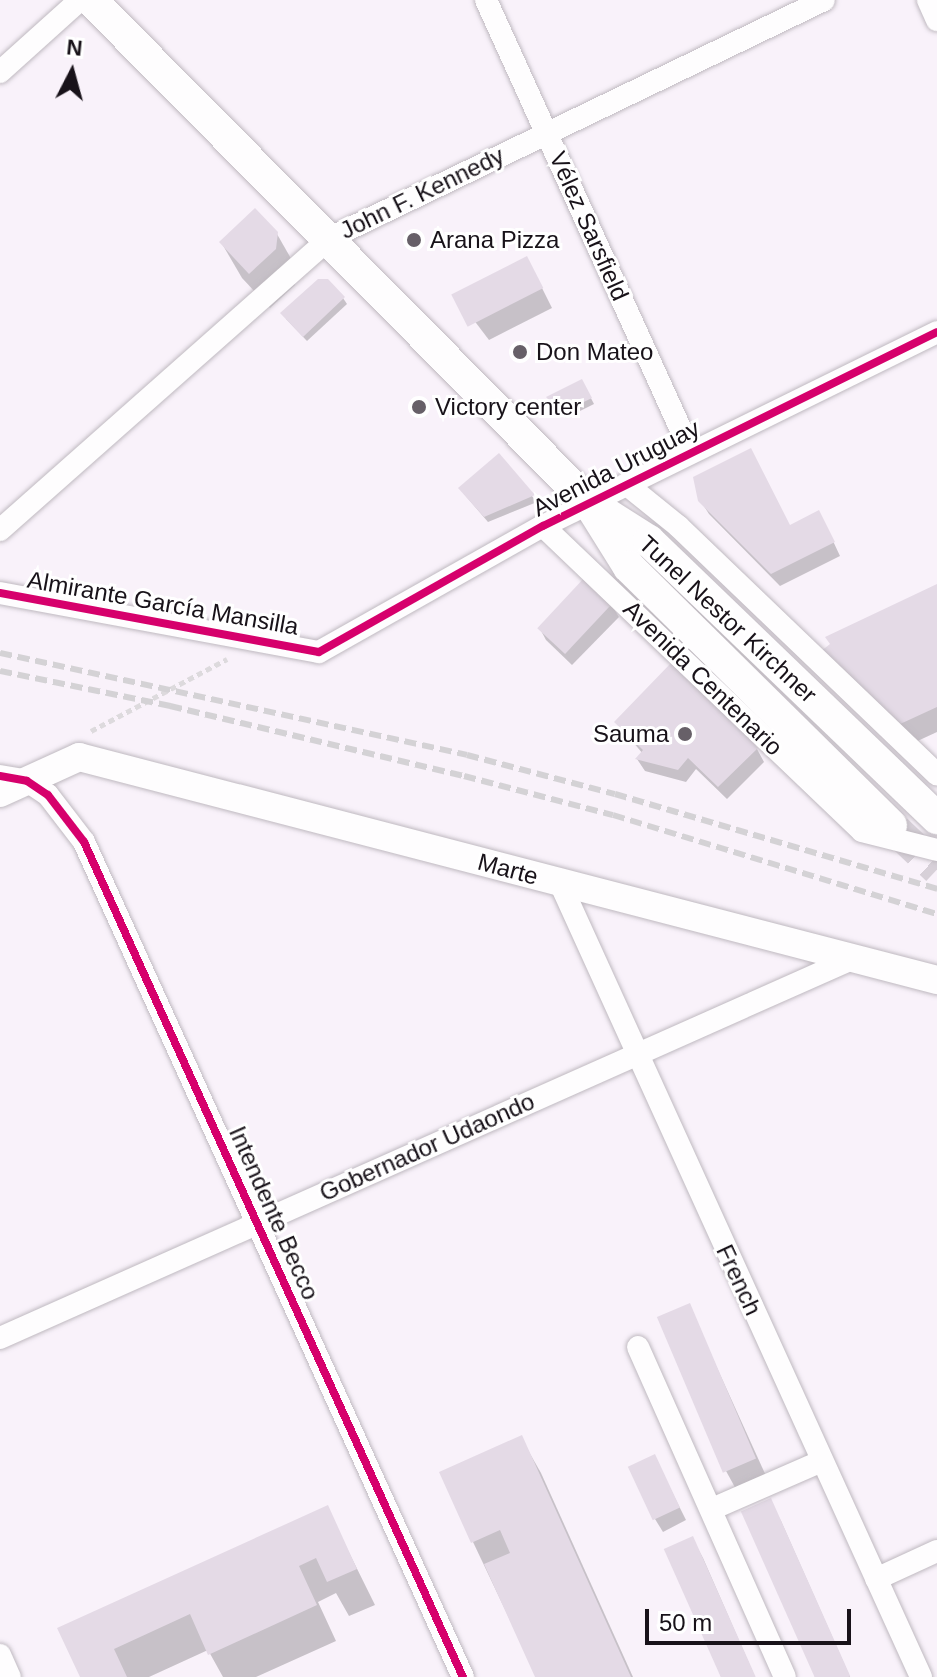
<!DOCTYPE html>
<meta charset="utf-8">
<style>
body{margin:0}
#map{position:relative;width:937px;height:1677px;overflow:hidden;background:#f9f2fa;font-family:Arial,sans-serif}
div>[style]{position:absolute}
.shadow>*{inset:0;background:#0003}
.building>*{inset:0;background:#e4dae6;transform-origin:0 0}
.secondary-tunnel>*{height:32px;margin-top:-16px;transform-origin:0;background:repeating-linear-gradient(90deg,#d7d0d8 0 32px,transparent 0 48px)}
.path>*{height:5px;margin-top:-2.5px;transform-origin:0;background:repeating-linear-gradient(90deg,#dddadd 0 6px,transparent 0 10px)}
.roads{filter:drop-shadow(0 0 2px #bfb9c0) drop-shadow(0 0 2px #bfb9c0)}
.minor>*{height:22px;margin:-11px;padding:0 11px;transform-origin:11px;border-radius:11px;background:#fefdfe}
.tertiary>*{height:28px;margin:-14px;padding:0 14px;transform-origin:14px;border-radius:14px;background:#fefdfe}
.secondary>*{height:32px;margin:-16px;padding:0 16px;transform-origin:16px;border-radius:16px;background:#fefdfe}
.rail>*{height:6px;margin-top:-3px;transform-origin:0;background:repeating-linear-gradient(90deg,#d4d2d5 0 12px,transparent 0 18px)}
.cycleway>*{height:8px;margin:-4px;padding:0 4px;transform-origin:4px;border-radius:4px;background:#d6006c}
.dots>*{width:22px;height:22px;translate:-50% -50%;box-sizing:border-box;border:4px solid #fff;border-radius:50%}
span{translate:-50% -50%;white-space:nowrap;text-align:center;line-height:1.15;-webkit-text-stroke:6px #fff;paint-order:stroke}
.street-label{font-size:24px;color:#181219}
.poi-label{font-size:24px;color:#181219}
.left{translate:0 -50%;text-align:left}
.right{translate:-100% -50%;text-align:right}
.north{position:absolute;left:32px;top:32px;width:80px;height:80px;-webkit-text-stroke:6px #fff;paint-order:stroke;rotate:6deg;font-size:22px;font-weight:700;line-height:32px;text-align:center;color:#181219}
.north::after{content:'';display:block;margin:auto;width:28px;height:36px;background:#181219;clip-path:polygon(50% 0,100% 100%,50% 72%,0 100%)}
.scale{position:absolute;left:645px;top:1609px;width:206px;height:36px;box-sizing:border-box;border:4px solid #181219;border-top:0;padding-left:10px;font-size:24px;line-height:28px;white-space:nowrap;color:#181219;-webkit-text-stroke:6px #fff;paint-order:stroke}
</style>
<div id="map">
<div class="shadow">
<div style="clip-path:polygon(277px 234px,297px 269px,295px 285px,270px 308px,242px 278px,221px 242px)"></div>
<div style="clip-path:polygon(537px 278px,552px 308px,489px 340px,454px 294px)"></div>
<div style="clip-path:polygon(343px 298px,347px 304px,307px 341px,286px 319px)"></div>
<div style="clip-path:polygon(582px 381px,594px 404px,566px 418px,549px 398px)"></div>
<div style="clip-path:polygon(498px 456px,537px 502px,488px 522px,464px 494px)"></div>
<div style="clip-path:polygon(700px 500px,790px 527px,826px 526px,840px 556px,780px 586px,709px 514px)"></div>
<div style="clip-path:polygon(937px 587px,937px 732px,911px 744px,834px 672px)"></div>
<div style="clip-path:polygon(611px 604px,619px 617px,572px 665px,546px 640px,539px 627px)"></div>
<div style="clip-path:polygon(617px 723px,757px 749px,764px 762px,727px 799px,696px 769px,686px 782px,645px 771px,637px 759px,643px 754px)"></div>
<div style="clip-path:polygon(689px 1306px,767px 1478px,737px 1491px,726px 1471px)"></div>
<div style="clip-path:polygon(521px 1438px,541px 1473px,633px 1677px,537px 1677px,473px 1542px,442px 1473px)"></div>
<div style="clip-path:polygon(661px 1470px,686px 1520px,663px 1532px,655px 1519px)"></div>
<div style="clip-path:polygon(770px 1501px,781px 1521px,850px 1677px,815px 1677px)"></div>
<div style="clip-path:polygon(327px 1508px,375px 1605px,349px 1616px,336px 1593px,318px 1602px,336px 1641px,256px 1677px,223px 1677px,208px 1650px,149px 1677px,82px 1677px,60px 1629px)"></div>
<div style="clip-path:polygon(692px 1538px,703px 1558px,755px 1677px,721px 1677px)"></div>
</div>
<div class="building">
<div style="clip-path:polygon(255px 208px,278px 232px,276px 249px,249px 274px,219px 242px)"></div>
<div style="left:527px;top:256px;width:36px;height:85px;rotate:63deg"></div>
<div style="clip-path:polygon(318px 279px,328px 279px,345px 297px,303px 337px,280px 313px)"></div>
<div style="clip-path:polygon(582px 379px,592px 398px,561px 413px,546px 397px)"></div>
<div style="clip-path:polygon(751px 448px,790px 525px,819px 510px,835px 542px,771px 574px,698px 501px,693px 477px)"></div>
<div style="clip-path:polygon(499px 453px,535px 495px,484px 517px,458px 488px)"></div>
<div style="left:585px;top:577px;width:38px;height:70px;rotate:43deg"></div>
<div style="clip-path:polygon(937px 584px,937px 707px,898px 725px,820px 652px,830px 644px,825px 637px)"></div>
<div style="clip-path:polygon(671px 663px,758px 748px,718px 787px,688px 758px,678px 770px,635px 759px,643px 750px,614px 722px)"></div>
<div style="left:690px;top:1303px;width:169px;height:36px;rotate:67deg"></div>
<div style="clip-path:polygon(522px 1435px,631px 1677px,535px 1677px,484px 1564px,510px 1553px,500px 1530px,471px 1543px,439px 1472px)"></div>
<div style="left:655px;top:1454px;width:59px;height:30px;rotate:65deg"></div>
<div style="left:771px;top:1498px;width:195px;height:33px;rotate:66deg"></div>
<div style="clip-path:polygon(328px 1505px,357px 1569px,327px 1582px,316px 1558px,299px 1566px,317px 1605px,208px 1655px,190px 1614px,114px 1649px,127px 1677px,80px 1677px,57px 1628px)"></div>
<div style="left:693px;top:1536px;width:154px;height:32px;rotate:66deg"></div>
</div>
<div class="secondary-tunnel">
<div style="left:896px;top:830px;width:57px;rotate:43.6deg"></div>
</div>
<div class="path">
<div style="left:91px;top:731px;width:154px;rotate:-27.9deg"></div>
</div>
<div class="roads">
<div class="minor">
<div style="left:486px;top:0;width:496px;rotate:65.6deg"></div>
<div style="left:928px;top:0;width:22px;rotate:66deg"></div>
<div style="left:0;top:72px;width:108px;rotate:-42deg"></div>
<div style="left:626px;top:484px;width:67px;rotate:38.9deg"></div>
<div style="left:678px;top:526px;width:359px;rotate:43.8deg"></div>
<div style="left:543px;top:526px;width:441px;rotate:43.7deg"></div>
<div style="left:862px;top:831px;width:77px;rotate:14.2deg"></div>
<div style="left:0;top:530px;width:441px;rotate:-41.5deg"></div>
<div style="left:330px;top:238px;width:548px;rotate:-25.72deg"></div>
<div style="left:0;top:593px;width:324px;rotate:10.5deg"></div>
<div style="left:319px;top:652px;width:257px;rotate:-29.4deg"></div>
<div style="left:543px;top:526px;width:439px;rotate:-26.2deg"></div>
<div style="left:0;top:776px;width:27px;rotate:10deg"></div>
<div style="left:27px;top:781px;width:25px;rotate:34deg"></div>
<div style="left:48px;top:795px;width:59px;rotate:52.5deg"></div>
<div style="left:84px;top:842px;width:917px;rotate:65.59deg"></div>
<div style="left:560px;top:883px;width:872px;rotate:65.55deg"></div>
<div style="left:0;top:1338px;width:935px;rotate:-23.99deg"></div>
<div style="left:638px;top:1347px;width:361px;rotate:66deg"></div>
<div style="left:712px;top:1509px;width:120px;rotate:-23.6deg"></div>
<div style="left:876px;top:1579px;width:67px;rotate:-24.7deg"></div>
<div style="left:0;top:1655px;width:24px;rotate:66deg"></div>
</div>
<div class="tertiary">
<div style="left:0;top:793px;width:87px;rotate:-24.5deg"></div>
<div style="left:79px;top:757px;width:887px;rotate:14.57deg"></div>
</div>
<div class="secondary">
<div style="left:91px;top:0;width:708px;rotate:45.29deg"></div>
<div style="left:589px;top:503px;width:75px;rotate:58deg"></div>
<div style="left:629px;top:567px;width:368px;rotate:44.6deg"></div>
<div style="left:594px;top:506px;width:65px;rotate:32.5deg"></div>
<div style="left:649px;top:541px;width:400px;rotate:43.9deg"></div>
</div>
</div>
<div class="rail">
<div style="left:0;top:653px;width:478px;rotate:12.3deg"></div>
<div style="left:467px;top:755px;width:153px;rotate:14.8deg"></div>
<div style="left:615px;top:794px;width:336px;rotate:16.4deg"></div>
<div style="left:0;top:671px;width:174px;rotate:11.6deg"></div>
<div style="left:170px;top:706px;width:302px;rotate:13.4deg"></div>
<div style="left:464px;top:776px;width:154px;rotate:14.7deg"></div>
<div style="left:613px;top:815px;width:339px;rotate:17deg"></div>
</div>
<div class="cycleway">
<div style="left:0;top:593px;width:324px;rotate:10.5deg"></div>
<div style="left:319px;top:652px;width:257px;rotate:-29.4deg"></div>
<div style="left:543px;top:526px;width:439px;rotate:-26.2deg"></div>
<div style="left:0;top:776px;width:27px;rotate:10deg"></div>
<div style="left:27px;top:781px;width:25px;rotate:34deg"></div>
<div style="left:48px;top:795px;width:59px;rotate:52.5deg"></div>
<div style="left:84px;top:842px;width:917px;rotate:65.59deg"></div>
</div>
<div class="dots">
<div style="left:414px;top:240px;background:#676068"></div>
<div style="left:520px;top:352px;background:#676068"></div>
<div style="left:419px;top:407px;background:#676068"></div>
<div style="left:685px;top:734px;background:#676068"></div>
</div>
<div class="street-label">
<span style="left:422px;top:193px;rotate:-26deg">John F. Kennedy</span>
<span style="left:589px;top:226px;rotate:66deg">Vélez Sarsfield</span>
<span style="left:616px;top:468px;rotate:-27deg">Avenida Uruguay</span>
<span style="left:163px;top:603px;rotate:10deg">Almirante García Mansilla</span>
<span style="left:728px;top:619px;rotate:43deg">Tunel Nestor Kirchner</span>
<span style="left:703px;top:678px;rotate:44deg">Avenida Centenario</span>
<span style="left:508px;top:869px;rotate:15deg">Marte</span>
<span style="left:427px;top:1147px;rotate:-24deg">Gobernador Udaondo</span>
<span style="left:274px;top:1213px;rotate:66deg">Intendente Becco</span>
<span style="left:739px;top:1280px;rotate:65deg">French</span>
</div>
<div class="poi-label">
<span class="left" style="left:430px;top:240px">Arana Pizza</span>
<span class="left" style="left:536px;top:352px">Don Mateo</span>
<span class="left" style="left:435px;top:407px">Victory center</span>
<span class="right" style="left:669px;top:734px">Sauma</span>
</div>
<div class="north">N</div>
<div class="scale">50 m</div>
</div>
